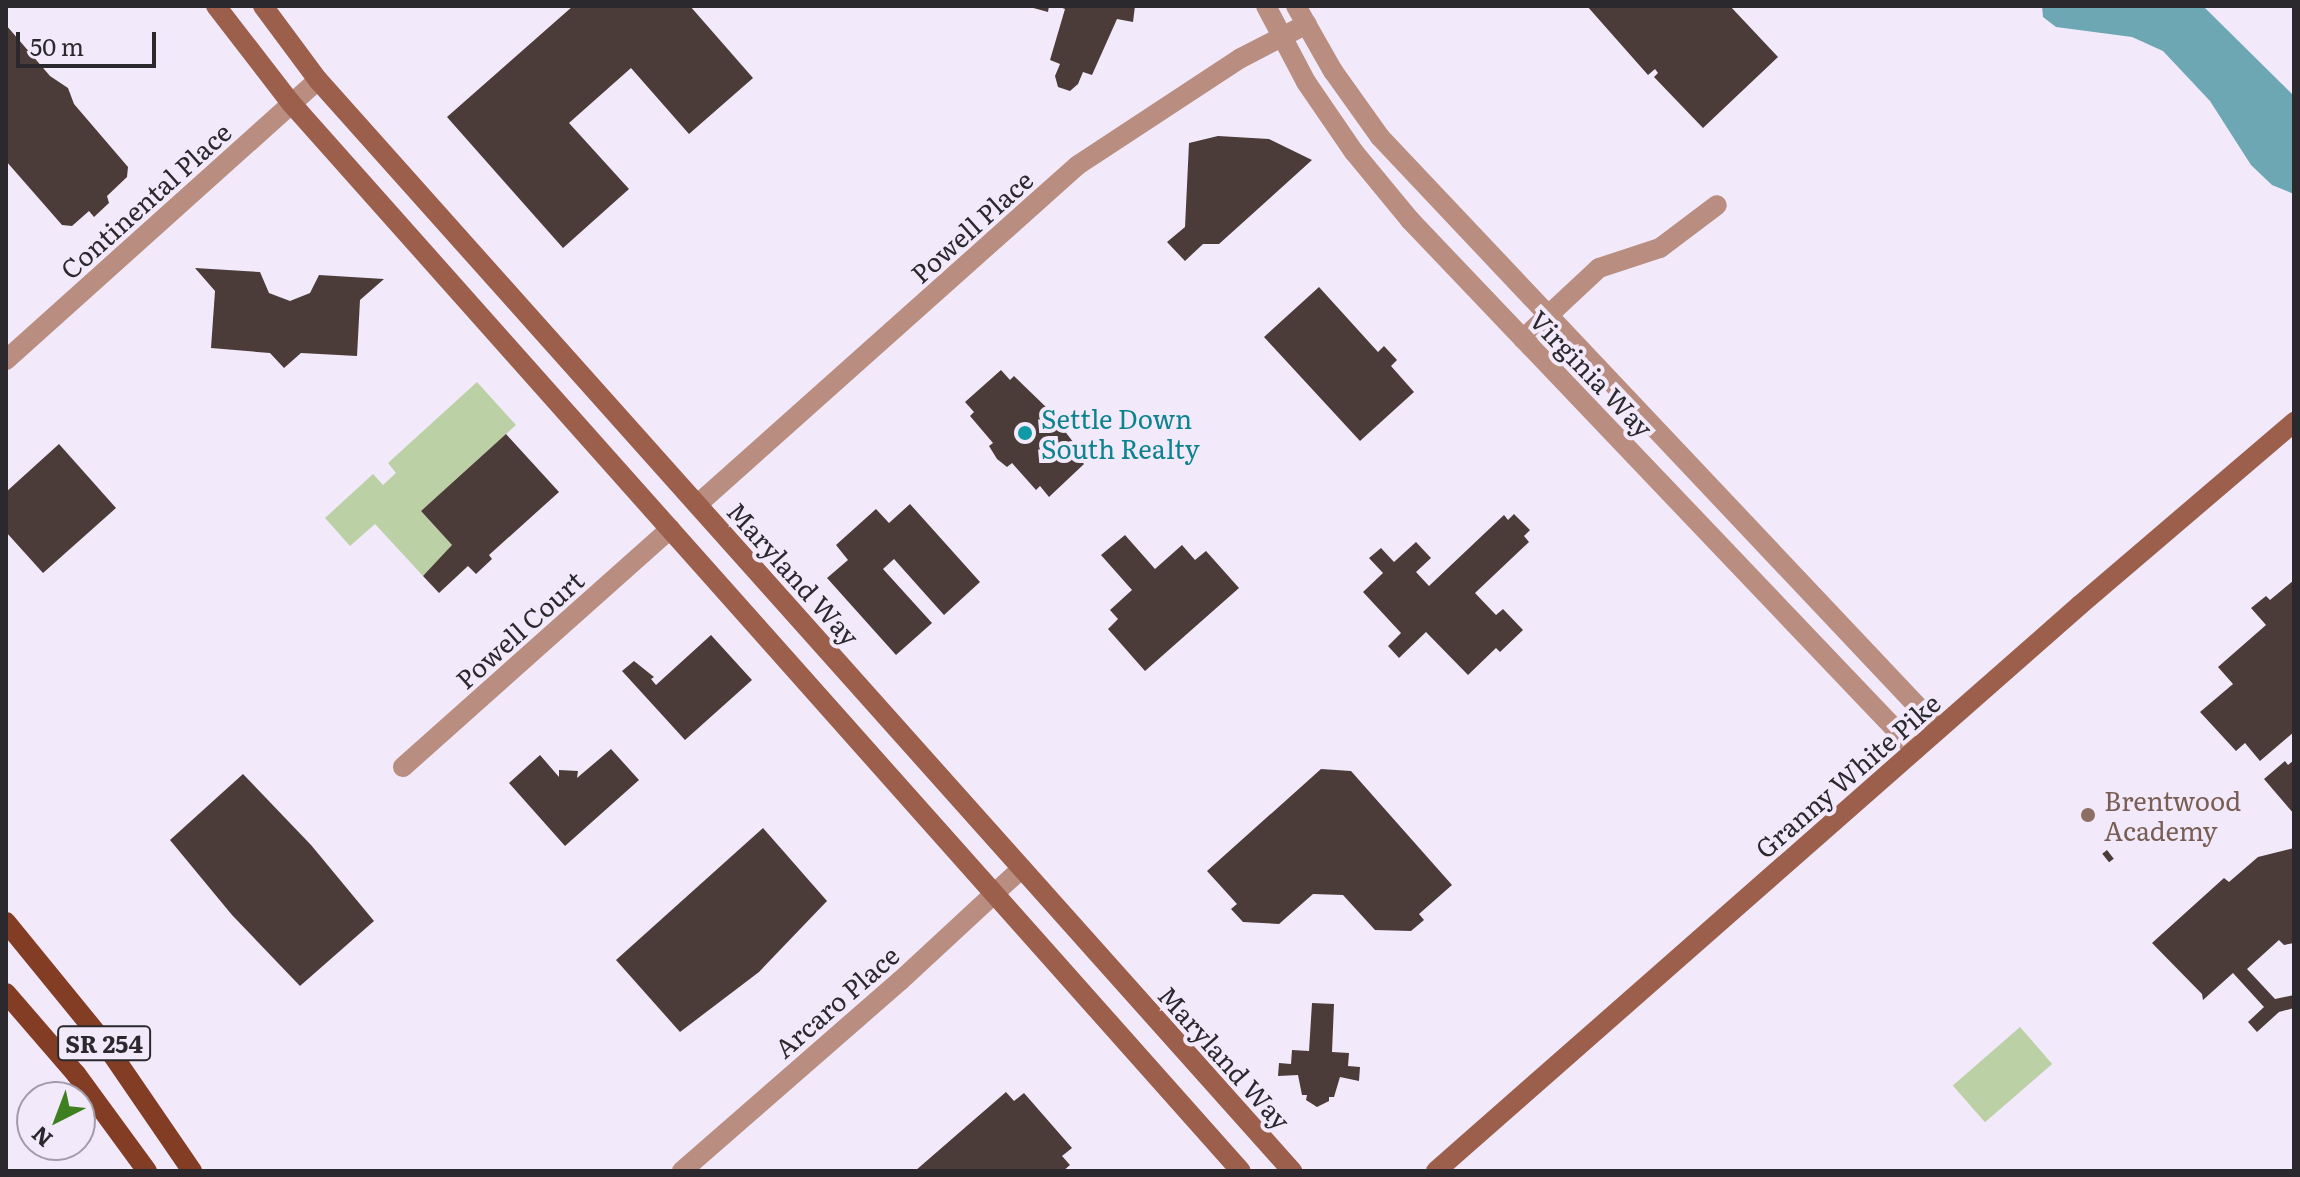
<!DOCTYPE html>
<style>
body{margin:0}
#map{position:relative;width:2300px;height:1177px;overflow:hidden;background:#f2eafb;font-family:Literata,serif}
div>[style]{position:absolute}
.green>*{inset:0;background:#bcd0a5;transform-origin:0 0}
.water>*{inset:0;background:#6da7b4}
.building>*{inset:0;background:#4c3c39;transform-origin:0 0}
.street>*{height:20px;margin:-10px;padding:0 10px;transform-origin:10px;border-radius:10px;background:#b98e81}
.secondary>*{height:20px;margin:-10px;padding:0 10px;transform-origin:10px;border-radius:10px;background:#9b5f4c}
.primary>*{height:20px;margin:-10px;padding:0 10px;transform-origin:10px;border-radius:10px;background:#843d25}
.dots>*{width:22px;height:22px;translate:-50% -50%;box-sizing:border-box;border:4px solid #f2eafb;border-radius:50%}
span{translate:-50% -50%;white-space:nowrap;text-align:center;line-height:1.15;-webkit-text-stroke:8px #f2eafb;paint-order:stroke}
.shield-label span{padding:2px 6px;background:#f2eafb;border:2px solid;border-radius:6px;-webkit-text-stroke-width:0}
.shield-label{font-size:24px;color:#2b282e;font-weight:700}
.street-label{font-size:26px;color:#2b282e}
.culture-label{font-size:26px;color:#0d838f}
.left{translate:0 -50%;text-align:left}
.education-label{font-size:26px;color:#785e54}
.frame{position:absolute;inset:0;border:8px solid #2b282e;pointer-events:none}
.north{position:absolute;left:16px;top:1081px;width:80px;height:80px;box-sizing:border-box;background:#f2eafb;border:2px solid #a29ca9;border-radius:50%;rotate:222deg;font-size:22px;font-weight:700;line-height:32px;text-align:center;color:#2b282e}
.north::after{content:'';display:block;margin:auto;width:28px;height:36px;background:#3e7f1f;clip-path:polygon(50% 0,100% 100%,50% 72%,0 100%)}
.scale{position:absolute;left:16px;top:32px;width:140px;height:36px;box-sizing:border-box;border:4px solid #2b282e;border-top:0;padding-left:10px;font-size:24px;line-height:28px;white-space:nowrap;color:#2b282e;-webkit-text-stroke:6px #f2eafb;paint-order:stroke}
</style>
<div id="map">
<div class="green">
<div style="clip-path:polygon(477px 382px,516px 425px,421px 511px,452px 545px,449px 552px,423px 576px,375px 524px,350px 546px,325px 518px,373px 474px,383px 485px,396px 473px,388px 463px)"></div>
<div style="left:2020px;top:1027px;width:49px;height:89px;rotate:49deg"></div>
</div>
<div class="water">
<div style="clip-path:polygon(2042px 6px,2203px 6px,2294px 96px,2294px 194px,2272px 185px,2251px 165px,2210px 101px,2163px 51px,2132px 37px,2056px 27px,2043px 17px)"></div>
</div>
<div class="building">
<div style="clip-path:polygon(573px 6px,690px 6px,753px 78px,689px 134px,631px 68px,569px 123px,629px 189px,563px 248px,447px 117px)"></div>
<div style="clip-path:polygon(1026px 6px,1049px 6px,1048px 12px)"></div>
<div style="clip-path:polygon(1057px 6px,1135px 6px,1133px 22px,1117px 19px,1092px 75px,1083px 72px,1078px 84px,1070px 91px,1058px 87px,1055px 76px,1060px 64px,1050px 60px,1065px 9px)"></div>
<div style="clip-path:polygon(1587px 6px,1730px 6px,1778px 57px,1703px 128px,1654px 77px,1658px 73px,1655px 69px,1648px 75px)"></div>
<div style="clip-path:polygon(6px 25px,50px 76px,68px 88px,74px 104px,128px 167px,127px 177px,107px 196px,109px 203px,94px 217px,89px 211px,72px 226px,62px 225px,6px 161px)"></div>
<div style="clip-path:polygon(1218px 136px,1269px 139px,1312px 160px,1219px 244px,1203px 244px,1185px 261px,1167px 242px,1185px 227px,1189px 143px)"></div>
<div style="clip-path:polygon(195px 268px,260px 272px,269px 293px,290px 301px,310px 293px,319px 275px,384px 279px,360px 300px,357px 356px,301px 353px,284px 368px,270px 353px,211px 348px,215px 291px)"></div>
<div style="clip-path:polygon(1319px 287px,1378px 352px,1384px 346px,1397px 360px,1391px 366px,1414px 392px,1360px 441px,1264px 337px)"></div>
<div style="clip-path:polygon(1001px 370px,1010px 380px,1014px 376px,1047px 408px,1080px 451px,1076px 454px,1084px 464px,1049px 497px,1040px 486px,1036px 490px,1012px 463px,1007px 467px,997px 459px,989px 446px,993px 443px,970px 416px,974px 412px,965px 402px)"></div>
<div style="clip-path:polygon(506px 434px,559px 492px,489px 555px,492px 559px,476px 574px,468px 566px,439px 593px,423px 576px,452px 545px,421px 511px)"></div>
<div style="clip-path:polygon(59px 444px,116px 508px,43px 573px,6px 532px,6px 492px)"></div>
<div style="clip-path:polygon(910px 504px,980px 582px,944px 615px,894px 559px,883px 569px,932px 623px,896px 655px,827px 578px,848px 560px,836px 545px,876px 509px,889px 523px)"></div>
<div style="clip-path:polygon(1514px 514px,1530px 530px,1524px 536px,1529px 542px,1475px 593px,1496px 615px,1503px 609px,1523px 630px,1500px 652px,1496px 648px,1468px 675px,1426px 632px,1399px 658px,1388px 646px,1401px 633px,1363px 592px,1383px 573px,1369px 558px,1381px 548px,1394px 562px,1416px 542px,1431px 558px,1416px 572px,1429px 586px,1504px 515px,1508px 520px)"></div>
<div style="clip-path:polygon(1125px 535px,1155px 569px,1182px 545px,1195px 560px,1206px 551px,1239px 588px,1145px 671px,1108px 629px,1118px 619px,1110px 610px,1132px 590px,1101px 555px)"></div>
<div style="clip-path:polygon(2294px 580px,2294px 732px,2260px 761px,2245px 743px,2236px 751px,2200px 712px,2233px 684px,2218px 667px,2266px 625px,2251px 608px,2266px 596px,2270px 600px)"></div>
<div style="clip-path:polygon(711px 635px,752px 680px,685px 740px,622px 671px,634px 661px,654px 677px,651px 679px,656px 685px)"></div>
<div style="clip-path:polygon(611px 749px,639px 780px,565px 846px,509px 783px,540px 755px,559px 777px,559px 770px,578px 771px,577px 778px)"></div>
<div style="clip-path:polygon(2294px 760px,2294px 814px,2264px 779px,2285px 761px,2288px 765px)"></div>
<div style="clip-path:polygon(1321px 769px,1351px 771px,1452px 885px,1419px 914px,1424px 920px,1411px 931px,1375px 930px,1343px 895px,1313px 894px,1279px 924px,1243px 922px,1231px 909px,1237px 904px,1207px 871px)"></div>
<div style="clip-path:polygon(243px 774px,311px 845px,374px 921px,300px 986px,232px 915px,170px 840px)"></div>
<div style="clip-path:polygon(763px 828px,827px 901px,759px 972px,680px 1032px,616px 960px)"></div>
<div style="clip-path:polygon(2294px 848px,2294px 943px,2284px 945px,2279px 940px,2247px 969px,2275px 999px,2294px 995px,2294px 1008px,2279px 1012px,2257px 1032px,2248px 1022px,2264px 1007px,2233px 973px,2203px 1000px,2202px 994px,2152px 943px,2224px 878px,2229px 882px,2258px 857px)"></div>
<div style="left:2107px;top:850px;width:11px;height:6px;rotate:52deg"></div>
<div style="clip-path:polygon(1312px 1003px,1334px 1004px,1332px 1052px,1349px 1053px,1348px 1066px,1360px 1067px,1359px 1081px,1340px 1077px,1334px 1097px,1329px 1097px,1329px 1101px,1317px 1107px,1306px 1100px,1307px 1095px,1302px 1095px,1298px 1075px,1278px 1076px,1279px 1063px,1291px 1064px,1292px 1050px,1309px 1051px)"></div>
<div style="clip-path:polygon(1006px 1092px,1014px 1101px,1024px 1093px,1072px 1148px,1062px 1156px,1070px 1165px,1063px 1171px,915px 1171px)"></div>
</div>
<div class="street">
<div style="left:1266px;top:6px;width:86px;rotate:62.2deg"></div>
<div style="left:1306px;top:82px;width:85px;rotate:55.6deg"></div>
<div style="left:1354px;top:152px;width:88px;rotate:50.5deg"></div>
<div style="left:1410px;top:220px;width:732px;rotate:46.38deg"></div>
<div style="left:1296px;top:6px;width:75px;rotate:60.4deg"></div>
<div style="left:1333px;top:71px;width:81px;rotate:54.5deg"></div>
<div style="left:1380px;top:137px;width:814px;rotate:46.64deg"></div>
<div style="left:1523px;top:339px;width:104px;rotate:-43.1deg"></div>
<div style="left:1599px;top:268px;width:64px;rotate:-18.2deg"></div>
<div style="left:1660px;top:248px;width:71px;rotate:-37deg"></div>
<div style="left:6px;top:360px;width:419px;rotate:-41.9deg"></div>
<div style="left:698px;top:504px;width:509px;rotate:-41.74deg"></div>
<div style="left:1078px;top:165px;width:195px;rotate:-33.3deg"></div>
<div style="left:1241px;top:58px;width:74px;rotate:-27.3deg"></div>
<div style="left:403px;top:767px;width:358px;rotate:-41.7deg"></div>
<div style="left:682px;top:1171px;width:289px;rotate:-41.1deg"></div>
<div style="left:900px;top:981px;width:166px;rotate:-42.8deg"></div>
</div>
<div class="secondary">
<div style="left:216px;top:6px;width:123px;rotate:52.3deg"></div>
<div style="left:291px;top:103px;width:1429px;rotate:48.35deg"></div>
<div style="left:263px;top:6px;width:92px;rotate:53.4deg"></div>
<div style="left:318px;top:80px;width:1463px;rotate:48.24deg"></div>
<div style="left:1436px;top:1171px;width:857px;rotate:-41.31deg"></div>
<div style="left:2080px;top:605px;width:282px;rotate:-40.5deg"></div>
</div>
<div class="primary">
<div style="left:6px;top:922px;width:154px;rotate:50.8deg"></div>
<div style="left:103px;top:1041px;width:158px;rotate:55.6deg"></div>
<div style="left:6px;top:993px;width:107px;rotate:49.2deg"></div>
<div style="left:76px;top:1074px;width:120px;rotate:53.8deg"></div>
</div>
<div class="dots">
<div style="left:1025px;top:433px;background:#0f9aa8"></div>
<div style="left:2088px;top:815px;background:#8d6e63"></div>
</div>
<div class="shield-label">
<span style="left:104px;top:1043px">SR 254</span>
</div>
<div class="street-label">
<span style="left:145px;top:200px;rotate:-42deg">Continental Place</span>
<span style="left:971px;top:226px;rotate:-42deg">Powell Place</span>
<span style="left:1592px;top:373px;rotate:46deg">Virginia Way</span>
<span style="left:794px;top:573px;rotate:48deg">Maryland Way</span>
<span style="left:519px;top:629px;rotate:-42deg">Powell Court</span>
<span style="left:1847px;top:775px;rotate:-41deg">Granny White Pike</span>
<span style="left:836px;top:1001px;rotate:-41deg">Arcaro Place</span>
<span style="left:1225px;top:1057px;rotate:48deg">Maryland Way</span>
</div>
<div class="culture-label">
<span class="left" style="left:1041px;top:433px">Settle Down<br>South Realty</span>
</div>
<div class="education-label">
<span class="left" style="left:2104px;top:815px">Brentwood<br>Academy</span>
</div>
<div class="frame"></div>
<div class="north">N</div>
<div class="scale">50 m</div>
</div>
